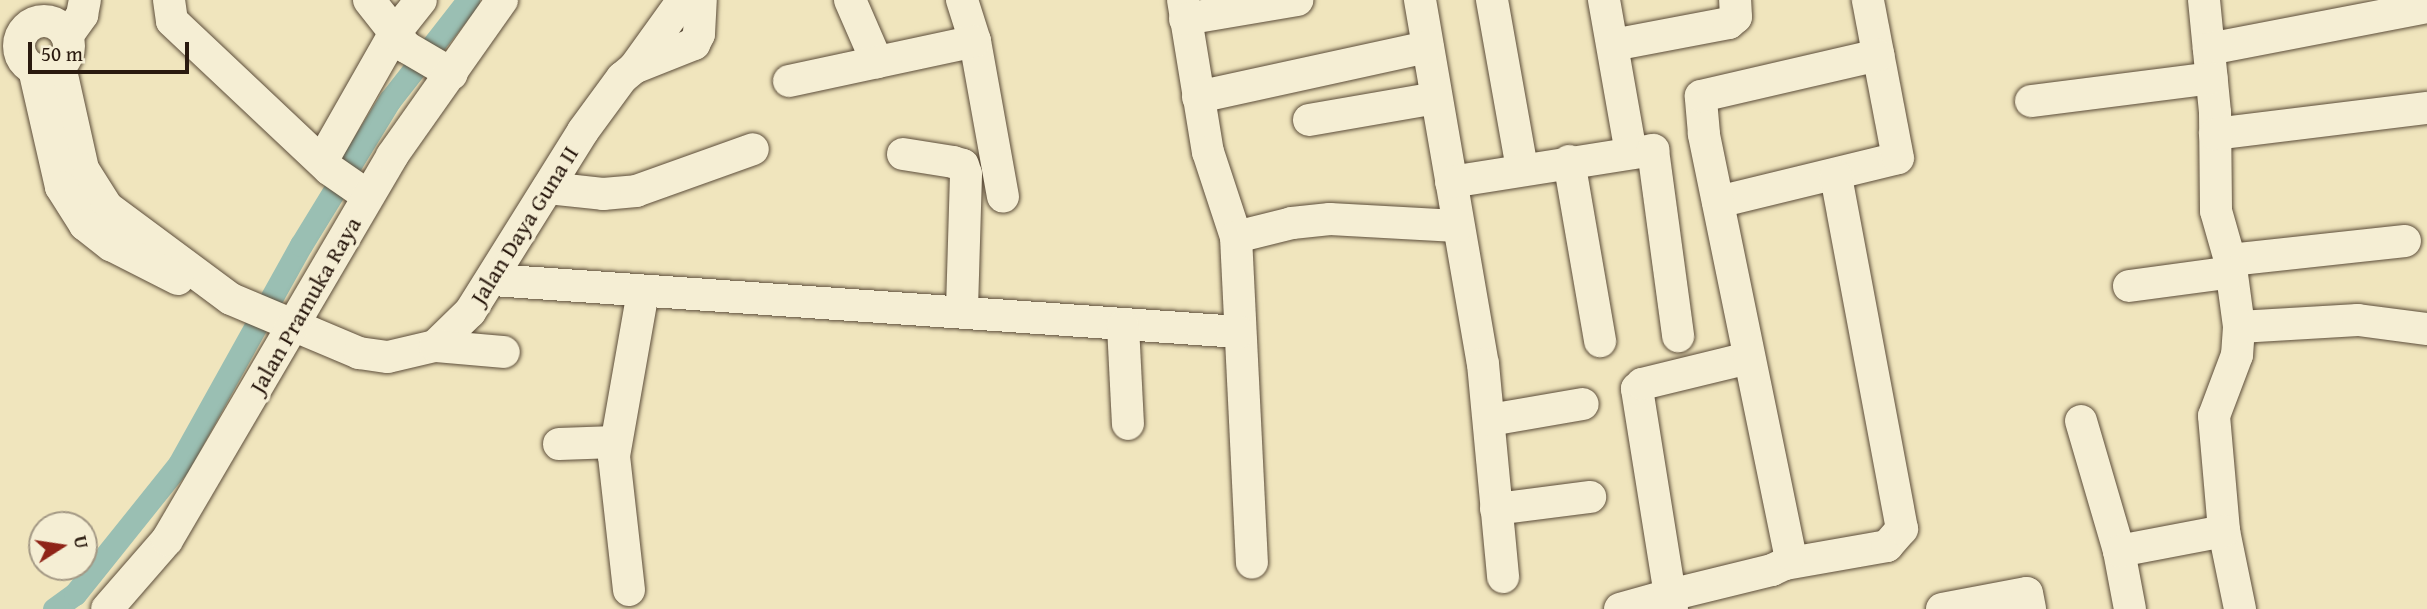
<!DOCTYPE html>
<style>
body{margin:0}
#map{position:relative;width:2427px;height:609px;overflow:hidden;background:#f0e5bd;font-family:"Gentium Book Plus",serif}
div>[style]{position:absolute}
.canal>*{height:23px;margin:-11.5px;padding:0 11.5px;transform-origin:11.5px;border-radius:11.5px;background:#9abfb3}
.roads{filter:drop-shadow(0 0 2px #5c4d3a) drop-shadow(0 0 2px #5c4d3a)}
.minor>*{height:32px;margin:-16px;padding:0 16px;transform-origin:16px;border-radius:16px;background:#f5eed4}
.minor>.ring{margin:-16px;padding:0;box-sizing:content-box;background:none;border:32px solid #f5eed4;border-radius:50%}
span{translate:-50% -50%;white-space:nowrap;text-align:center;line-height:1.15;-webkit-text-stroke:7px #f5eed4;paint-order:stroke}
.street-label{font-size:24px;color:#2a1a0f}
.north{position:absolute;left:28px;top:511px;width:70px;height:70px;box-sizing:border-box;background:#f5eed4;border:2px solid #a49985;border-radius:50%;rotate:78deg;font-size:19px;font-weight:700;line-height:28px;text-align:center;color:#2a1a0f}
.north::after{content:'';display:block;margin:auto;width:24px;height:32px;background:#8f2418;clip-path:polygon(50% 0,100% 100%,50% 72%,0 100%)}
.scale{position:absolute;left:28px;top:42px;width:161px;height:32px;box-sizing:border-box;border:4px solid #2a1a0f;border-top:0;padding-left:9px;font-size:21px;line-height:24px;white-space:nowrap;color:#2a1a0f;-webkit-text-stroke:5px #f5eed4;paint-order:stroke}
</style>
<div id="map">
<div class="canal">
<div style="left:54px;top:609px;width:26px;rotate:-36deg"></div>
<div style="left:75px;top:594px;width:166px;rotate:-51.3deg"></div>
<div style="left:179px;top:464px;width:251px;rotate:-60.9deg"></div>
<div style="left:301px;top:245px;width:170px;rotate:-58.5deg"></div>
<div style="left:390px;top:100px;width:127px;rotate:-52deg"></div>
</div>
<div class="roads">
<div class="minor">
<div style="left:169px;top:0;width:21px;rotate:82deg"></div>
<div style="left:172px;top:21px;width:216px;rotate:43.3deg"></div>
<div style="left:329px;top:169px;width:47px;rotate:34.7deg"></div>
<div style="left:369px;top:0;width:60px;rotate:51.8deg"></div>
<div style="left:406px;top:47px;width:53px;rotate:30.4deg"></div>
<div style="left:850px;top:0;width:68px;rotate:66.5deg"></div>
<div style="left:962px;top:0;width:43px;rotate:72.4deg"></div>
<div style="left:975px;top:41px;width:158px;rotate:79.8deg"></div>
<div style="left:1183px;top:0;width:154px;rotate:80.7deg"></div>
<div style="left:1208px;top:152px;width:89px;rotate:71.8deg"></div>
<div style="left:1236px;top:237px;width:326px;rotate:87.2deg"></div>
<div style="left:1420px;top:0;width:369px;rotate:80.2deg"></div>
<div style="left:1483px;top:364px;width:214px;rotate:84.6deg"></div>
<div style="left:1492px;top:0;width:172px;rotate:79.9deg"></div>
<div style="left:1604px;top:0;width:155px;rotate:80deg"></div>
<div style="left:2204px;top:0;width:114px;rotate:84.4deg"></div>
<div style="left:2215px;top:113px;width:98px;rotate:89.4deg"></div>
<div style="left:2216px;top:211px;width:51px;rotate:74.1deg"></div>
<div style="left:2230px;top:260px;width:68px;rotate:82.3deg"></div>
<div style="left:2239px;top:327px;width:28px;rotate:94deg"></div>
<div style="left:2237px;top:355px;width:65px;rotate:110.7deg"></div>
<div style="left:2214px;top:416px;width:115px;rotate:85deg"></div>
<div style="left:2224px;top:531px;width:80px;rotate:78.4deg"></div>
<div style="left:1185px;top:19px;width:114px;rotate:-9.6deg"></div>
<div class="ring" style="left:19px;top:21px;width:18px;height:18px"></div>
<div style="left:67px;top:36px;width:26px;rotate:-54deg"></div>
<div style="left:82px;top:15px;width:15px;rotate:-79deg"></div>
<div style="left:1613px;top:45px;width:118px;rotate:-10.7deg"></div>
<div style="left:1729px;top:23px;width:9px;rotate:-41deg"></div>
<div style="left:1736px;top:17px;width:17px;rotate:-93deg"></div>
<div style="left:2209px;top:49px;width:222px;rotate:-10.9deg"></div>
<div style="left:60px;top:66px;width:106px;rotate:77.4deg"></div>
<div style="left:83px;top:169px;width:45px;rotate:57.7deg"></div>
<div style="left:107px;top:207px;width:154px;rotate:36.6deg"></div>
<div style="left:231px;top:299px;width:139px;rotate:22.9deg"></div>
<div style="left:359px;top:353px;width:29px;rotate:8deg"></div>
<div style="left:388px;top:357px;width:48px;rotate:-13.2deg"></div>
<div style="left:435px;top:346px;width:49px;rotate:-44.2deg"></div>
<div style="left:470px;top:312px;width:213px;rotate:-58deg"></div>
<div style="left:583px;top:131px;width:66px;rotate:-53.7deg"></div>
<div style="left:622px;top:78px;width:16px;rotate:-40deg"></div>
<div style="left:634px;top:68px;width:65px;rotate:-21.8deg"></div>
<div style="left:694px;top:44px;width:11px;rotate:-63deg"></div>
<div style="left:699px;top:34px;width:34px;rotate:-87deg"></div>
<div style="left:634px;top:68px;width:84px;rotate:-54.2deg"></div>
<div style="left:34px;top:69px;width:121px;rotate:77.1deg"></div>
<div style="left:61px;top:187px;width:45px;rotate:57.7deg"></div>
<div style="left:85px;top:225px;width:33px;rotate:38deg"></div>
<div style="left:111px;top:245px;width:75px;rotate:26.9deg"></div>
<div style="left:789px;top:81px;width:190px;rotate:-12.1deg"></div>
<div style="left:1198px;top:97px;width:235px;rotate:-12.3deg"></div>
<div style="left:2031px;top:101px;width:182px;rotate:-7.2deg"></div>
<div style="left:1309px;top:120px;width:129px;rotate:-9.8deg"></div>
<div style="left:2215px;top:134px;width:214px;rotate:-7deg"></div>
<div style="left:903px;top:154px;width:51px;rotate:9.1deg"></div>
<div style="left:953px;top:162px;width:10px;rotate:17deg"></div>
<div style="left:963px;top:165px;width:9px;rotate:72deg"></div>
<div style="left:966px;top:174px;width:137px;rotate:91.7deg"></div>
<div style="left:322px;top:161px;width:146px;rotate:-60.4deg"></div>
<div style="left:394px;top:34px;width:43px;rotate:-51.5deg"></div>
<div style="left:1569px;top:161px;width:183px;rotate:80.2deg"></div>
<div style="left:1451px;top:182px;width:205px;rotate:-9deg"></div>
<div style="left:1653px;top:150px;width:188px;rotate:82.3deg"></div>
<div style="left:548px;top:188px;width:55px;rotate:6.2deg"></div>
<div style="left:603px;top:194px;width:33px;rotate:-5deg"></div>
<div style="left:636px;top:191px;width:124px;rotate:-19.7deg"></div>
<div style="left:1718px;top:202px;width:185px;rotate:-13.7deg"></div>
<div style="left:1898px;top:158px;width:161px;rotate:-100.8deg"></div>
<div style="left:1236px;top:237px;width:58px;rotate:-14deg"></div>
<div style="left:1292px;top:223px;width:38px;rotate:-6deg"></div>
<div style="left:1330px;top:219px;width:127px;rotate:3.2deg"></div>
<div style="left:2230px;top:260px;width:176px;rotate:-6.2deg"></div>
<div style="left:493px;top:280px;width:748px;rotate:3.99deg"></div>
<div style="left:2129px;top:286px;width:104px;rotate:-7.7deg"></div>
<div style="left:1123px;top:326px;width:98px;rotate:87.1deg"></div>
<div style="left:2239px;top:327px;width:119px;rotate:-3.4deg"></div>
<div style="left:2358px;top:320px;width:70px;rotate:7.4deg"></div>
<div style="left:435px;top:346px;width:69px;rotate:5deg"></div>
<div style="left:1490px;top:420px;width:94px;rotate:-9.8deg"></div>
<div style="left:2081px;top:421px;width:135px;rotate:73.7deg"></div>
<div style="left:2119px;top:551px;width:59px;rotate:79.3deg"></div>
<div style="left:559px;top:444px;width:56px;rotate:-2deg"></div>
<div style="left:1496px;top:509px;width:95px;rotate:-7.3deg"></div>
<div style="left:2119px;top:551px;width:107px;rotate:-10.8deg"></div>
<div style="left:1785px;top:564px;width:104px;rotate:-10deg"></div>
<div style="left:1887px;top:546px;width:23px;rotate:-49deg"></div>
<div style="left:1902px;top:529px;width:359px;rotate:-100.6deg"></div>
<div style="left:629px;top:590px;width:135px;rotate:-96.4deg"></div>
<div style="left:614px;top:456px;width:167px;rotate:-80deg"></div>
<div style="left:107px;top:609px;width:91px;rotate:-49deg"></div>
<div style="left:167px;top:540px;width:445px;rotate:-59.6deg"></div>
<div style="left:392px;top:156px;width:191px;rotate:-54.8deg"></div>
<div style="left:1620px;top:609px;width:52px;rotate:-15.6deg"></div>
<div style="left:1670px;top:595px;width:209px;rotate:-99.1deg"></div>
<div style="left:1637px;top:389px;width:7px;rotate:-45deg"></div>
<div style="left:1642px;top:384px;width:110px;rotate:-13.7deg"></div>
<div style="left:1672px;top:609px;width:14px;rotate:-98deg"></div>
<div style="left:1670px;top:595px;width:105px;rotate:-13.8deg"></div>
<div style="left:1772px;top:570px;width:14px;rotate:-25deg"></div>
<div style="left:1785px;top:564px;width:11px;rotate:-63deg"></div>
<div style="left:1790px;top:554px;width:429px;rotate:-101.6deg"></div>
<div style="left:1704px;top:134px;width:38px;rotate:-95deg"></div>
<div style="left:1701px;top:96px;width:182px;rotate:-13deg"></div>
<div style="left:1942px;top:609px;width:86px;rotate:-10.7deg"></div>
<div style="left:2027px;top:593px;width:16px;rotate:79deg"></div>
</div>
</div>
<div class="street-label">
<span style="left:524px;top:225px;rotate:-58deg">Jalan Daya Guna II</span>
<span style="left:305px;top:305px;rotate:-60deg">Jalan Pramuka Raya</span>
</div>
<div class="north">U</div>
<div class="scale">50 m</div>
</div>
